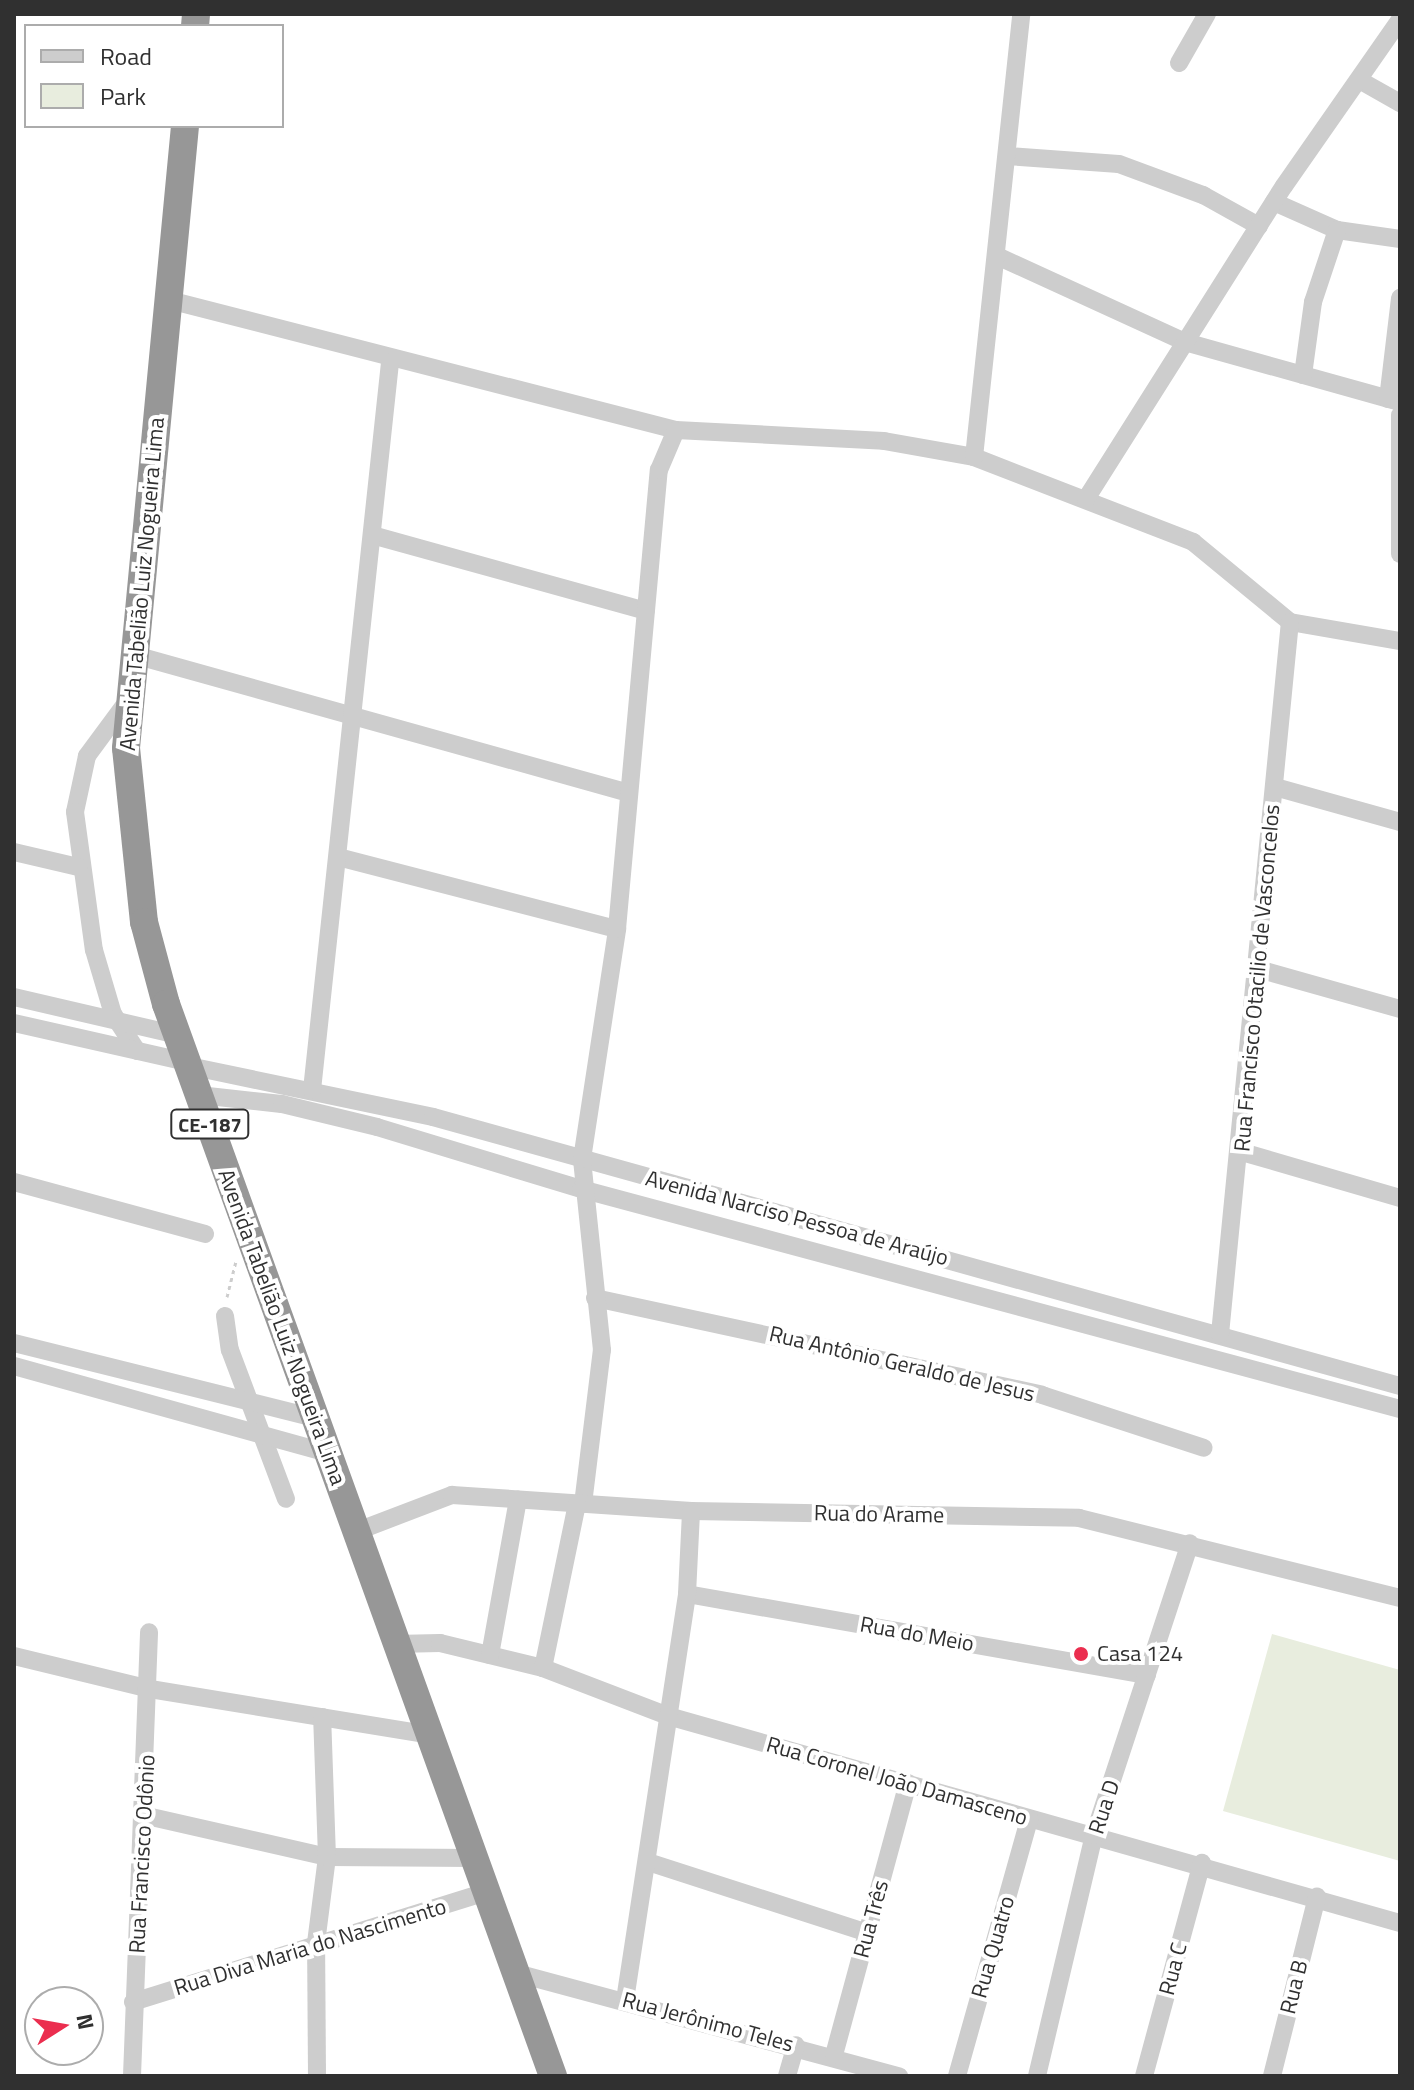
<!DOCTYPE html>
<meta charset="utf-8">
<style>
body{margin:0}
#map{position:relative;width:1414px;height:2090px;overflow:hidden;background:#fff;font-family:"Titillium Web",sans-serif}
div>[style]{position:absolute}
.green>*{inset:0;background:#e8edde}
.path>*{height:3px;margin-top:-1.5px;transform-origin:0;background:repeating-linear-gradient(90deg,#cdcdcd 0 4px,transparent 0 8px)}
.minor>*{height:18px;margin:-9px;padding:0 9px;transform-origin:9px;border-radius:9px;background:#cdcdcd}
.highway>*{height:28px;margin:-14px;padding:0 14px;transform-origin:14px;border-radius:14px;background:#979797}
.dots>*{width:22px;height:22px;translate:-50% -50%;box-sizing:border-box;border:4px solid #fff;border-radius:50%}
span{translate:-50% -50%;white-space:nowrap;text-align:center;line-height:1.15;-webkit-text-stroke:8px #fff;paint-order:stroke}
.shield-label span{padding:2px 6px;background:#fff;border:2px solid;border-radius:6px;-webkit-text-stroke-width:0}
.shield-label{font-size:20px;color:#303030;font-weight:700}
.street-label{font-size:22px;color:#303030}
.poi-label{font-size:22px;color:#303030}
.left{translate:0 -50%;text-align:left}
.frame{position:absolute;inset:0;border:16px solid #303030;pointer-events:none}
.legend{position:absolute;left:24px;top:24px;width:260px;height:104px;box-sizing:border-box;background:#fff;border:2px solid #acacac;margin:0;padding:10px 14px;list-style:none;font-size:24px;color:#303030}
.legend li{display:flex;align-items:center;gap:16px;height:40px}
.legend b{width:40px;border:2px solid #acacac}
.north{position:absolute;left:24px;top:1986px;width:80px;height:80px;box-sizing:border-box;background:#fff;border:2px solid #acacac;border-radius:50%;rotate:79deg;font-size:22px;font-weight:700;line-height:32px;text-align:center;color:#303030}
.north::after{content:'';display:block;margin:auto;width:28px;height:36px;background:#eb2e4f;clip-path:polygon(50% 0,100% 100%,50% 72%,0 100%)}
</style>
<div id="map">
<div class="green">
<div style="clip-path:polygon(1272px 1634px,1400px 1670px,1400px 1861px,1223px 1811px)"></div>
</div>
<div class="path">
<div style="left:227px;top:1297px;width:36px;rotate:-76deg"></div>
</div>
<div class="minor">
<div style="left:1179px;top:63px;width:56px;rotate:-60.3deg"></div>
<div style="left:1361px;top:81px;width:45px;rotate:29.4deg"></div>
<div style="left:1007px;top:156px;width:112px;rotate:4.1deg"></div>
<div style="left:1119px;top:164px;width:90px;rotate:20.3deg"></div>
<div style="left:1203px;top:195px;width:64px;rotate:29deg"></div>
<div style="left:1274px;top:202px;width:69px;rotate:24deg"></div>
<div style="left:1337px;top:230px;width:64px;rotate:8.1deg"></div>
<div style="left:997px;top:256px;width:207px;rotate:24.6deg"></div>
<div style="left:1185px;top:342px;width:223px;rotate:15.6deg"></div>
<div style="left:169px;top:300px;width:523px;rotate:14.38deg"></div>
<div style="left:676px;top:430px;width:208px;rotate:3deg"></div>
<div style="left:884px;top:441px;width:91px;rotate:10.1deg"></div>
<div style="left:974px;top:457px;width:235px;rotate:21.2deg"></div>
<div style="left:1193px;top:542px;width:126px;rotate:39.5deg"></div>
<div style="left:1290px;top:622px;width:112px;rotate:9.8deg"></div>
<div style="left:1303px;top:375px;width:74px;rotate:-82.2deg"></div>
<div style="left:1313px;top:302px;width:76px;rotate:-71.6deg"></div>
<div style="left:1388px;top:399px;width:102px;rotate:-83.2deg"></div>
<div style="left:1400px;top:415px;width:139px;rotate:90deg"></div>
<div style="left:974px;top:457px;width:445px;rotate:-83.9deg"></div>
<div style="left:1086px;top:499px;width:370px;rotate:-57.7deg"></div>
<div style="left:1284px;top:186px;width:203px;rotate:-55.1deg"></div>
<div style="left:372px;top:535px;width:284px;rotate:15.5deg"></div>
<div style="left:131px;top:654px;width:517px;rotate:15.6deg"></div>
<div style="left:129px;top:699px;width:71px;rotate:126.4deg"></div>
<div style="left:87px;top:756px;width:57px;rotate:102.1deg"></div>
<div style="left:75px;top:812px;width:139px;rotate:82.2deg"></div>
<div style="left:94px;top:950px;width:67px;rotate:73.5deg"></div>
<div style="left:113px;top:1014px;width:44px;rotate:57deg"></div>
<div style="left:1275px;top:787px;width:130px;rotate:15.6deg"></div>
<div style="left:14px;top:852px;width:66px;rotate:13.2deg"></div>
<div style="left:338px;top:857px;width:288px;rotate:14.5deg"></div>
<div style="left:1258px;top:969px;width:148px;rotate:15.7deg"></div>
<div style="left:14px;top:997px;width:167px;rotate:13.1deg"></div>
<div style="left:14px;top:1023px;width:177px;rotate:12.7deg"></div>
<div style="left:189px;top:1066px;width:249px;rotate:11.8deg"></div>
<div style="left:433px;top:1117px;width:1004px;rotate:15.55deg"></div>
<div style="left:312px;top:1090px;width:732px;rotate:-83.88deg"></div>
<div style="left:199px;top:1095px;width:83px;rotate:6.2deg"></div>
<div style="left:282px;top:1104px;width:98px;rotate:13.6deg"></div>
<div style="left:377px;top:1127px;width:213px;rotate:16.9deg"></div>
<div style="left:581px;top:1189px;width:848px;rotate:15.04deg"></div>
<div style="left:1242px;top:1152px;width:165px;rotate:16.2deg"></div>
<div style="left:14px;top:1182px;width:198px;rotate:15.2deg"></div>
<div style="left:595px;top:1298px;width:457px;rotate:12.2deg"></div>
<div style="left:1042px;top:1395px;width:170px;rotate:18.1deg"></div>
<div style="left:225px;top:1316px;width:34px;rotate:82deg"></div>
<div style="left:230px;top:1350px;width:159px;rotate:69.4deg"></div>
<div style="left:1220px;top:1334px;width:715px;rotate:-84.39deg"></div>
<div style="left:14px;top:1343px;width:309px;rotate:14deg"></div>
<div style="left:14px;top:1366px;width:325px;rotate:15.5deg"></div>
<div style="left:583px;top:1504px;width:155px;rotate:-83deg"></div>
<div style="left:602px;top:1350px;width:192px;rotate:-96deg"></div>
<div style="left:582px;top:1159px;width:233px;rotate:-81.3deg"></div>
<div style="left:617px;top:929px;width:461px;rotate:-84.8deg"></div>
<div style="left:659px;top:470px;width:43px;rotate:-67deg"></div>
<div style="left:355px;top:1532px;width:104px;rotate:-20.9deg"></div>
<div style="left:452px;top:1495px;width:240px;rotate:3.8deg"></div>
<div style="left:691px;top:1511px;width:388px;rotate:1deg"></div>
<div style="left:1079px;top:1518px;width:331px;rotate:14deg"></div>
<div style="left:687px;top:1594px;width:467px;rotate:10deg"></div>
<div style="left:395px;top:1644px;width:45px;rotate:-1.3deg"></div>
<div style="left:440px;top:1643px;width:106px;rotate:13.6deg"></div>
<div style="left:543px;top:1668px;width:134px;rotate:21deg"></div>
<div style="left:668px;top:1716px;width:761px;rotate:15.79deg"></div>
<div style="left:490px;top:1655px;width:158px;rotate:-79.8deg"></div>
<div style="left:14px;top:1656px;width:140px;rotate:13.6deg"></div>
<div style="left:150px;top:1689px;width:284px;rotate:9.3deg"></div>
<div style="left:543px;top:1668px;width:167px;rotate:-78.3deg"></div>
<div style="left:147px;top:1816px;width:185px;rotate:12.8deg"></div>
<div style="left:327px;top:1857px;width:148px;rotate:0.4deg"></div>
<div style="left:648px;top:1862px;width:231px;rotate:17.9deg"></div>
<div style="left:516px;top:1973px;width:397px;rotate:15.1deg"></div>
<div style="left:625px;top:2000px;width:411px;rotate:-81.3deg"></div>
<div style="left:687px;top:1594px;width:83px;rotate:-87.2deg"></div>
<div style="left:133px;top:2002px;width:371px;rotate:-17.3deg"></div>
<div style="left:834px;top:2055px;width:282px;rotate:-74.8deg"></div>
<div style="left:132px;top:2076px;width:444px;rotate:-87.8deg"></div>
<div style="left:317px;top:2076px;width:133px;rotate:-90.4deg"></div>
<div style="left:316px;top:1943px;width:87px;rotate:-82.7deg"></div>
<div style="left:327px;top:1857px;width:140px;rotate:-92deg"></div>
<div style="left:787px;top:2076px;width:32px;rotate:-74deg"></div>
<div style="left:957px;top:2076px;width:267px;rotate:-74.3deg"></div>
<div style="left:1037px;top:2076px;width:248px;rotate:-76.7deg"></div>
<div style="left:1094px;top:1835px;width:307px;rotate:-71.8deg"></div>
<div style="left:1144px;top:2076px;width:221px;rotate:-74.8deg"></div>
<div style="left:1272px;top:2076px;width:185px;rotate:-75.9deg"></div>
</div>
<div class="highway">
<div style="left:195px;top:26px;width:12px;rotate:-85deg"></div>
<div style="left:185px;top:126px;width:625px;rotate:95.42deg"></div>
<div style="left:126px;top:748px;width:175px;rotate:84.1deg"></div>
<div style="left:144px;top:922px;width:85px;rotate:75deg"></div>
<div style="left:166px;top:1004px;width:1140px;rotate:70.15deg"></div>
</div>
<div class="dots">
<div style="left:1081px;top:1654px;background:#eb2e4f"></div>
</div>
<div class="shield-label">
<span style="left:210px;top:1124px">CE-187</span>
</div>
<div class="street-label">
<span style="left:142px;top:584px;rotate:-85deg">Avenida Tabelião Luiz Nogueira Lima</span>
<span style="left:1257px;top:978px;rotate:-85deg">Rua Francisco Otacilio de Vasconcelos</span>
<span style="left:797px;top:1218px;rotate:15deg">Avenida Narciso Pessoa de Araújo</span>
<span style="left:282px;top:1327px;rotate:70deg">Avenida Tabelião Luiz Nogueira Lima</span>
<span style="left:902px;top:1364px;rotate:13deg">Rua Antônio Geraldo de Jesus</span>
<span style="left:879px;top:1514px;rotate:1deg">Rua do Arame</span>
<span style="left:917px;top:1634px;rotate:10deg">Rua do Meio</span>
<span style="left:897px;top:1781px;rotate:16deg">Rua Coronel João Damasceno</span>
<span style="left:1104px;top:1807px;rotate:-72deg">Rua D</span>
<span style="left:142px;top:1854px;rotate:-87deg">Rua Francisco Odônio</span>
<span style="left:871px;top:1919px;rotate:-75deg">Rua Três</span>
<span style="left:310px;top:1947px;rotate:-17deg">Rua Diva Maria do Nascimento</span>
<span style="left:993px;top:1947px;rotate:-74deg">Rua Quatro</span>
<span style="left:1173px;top:1969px;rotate:-75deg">Rua C</span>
<span style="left:1294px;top:1987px;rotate:-76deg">Rua B</span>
<span style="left:708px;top:2022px;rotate:15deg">Rua Jerônimo Teles</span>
</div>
<div class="poi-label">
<span class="left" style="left:1097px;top:1654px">Casa 124</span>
</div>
<div class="frame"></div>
<ul class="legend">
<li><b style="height:10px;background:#cdcdcd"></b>Road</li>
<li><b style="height:22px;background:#e8edde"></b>Park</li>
</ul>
<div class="north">N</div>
</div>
